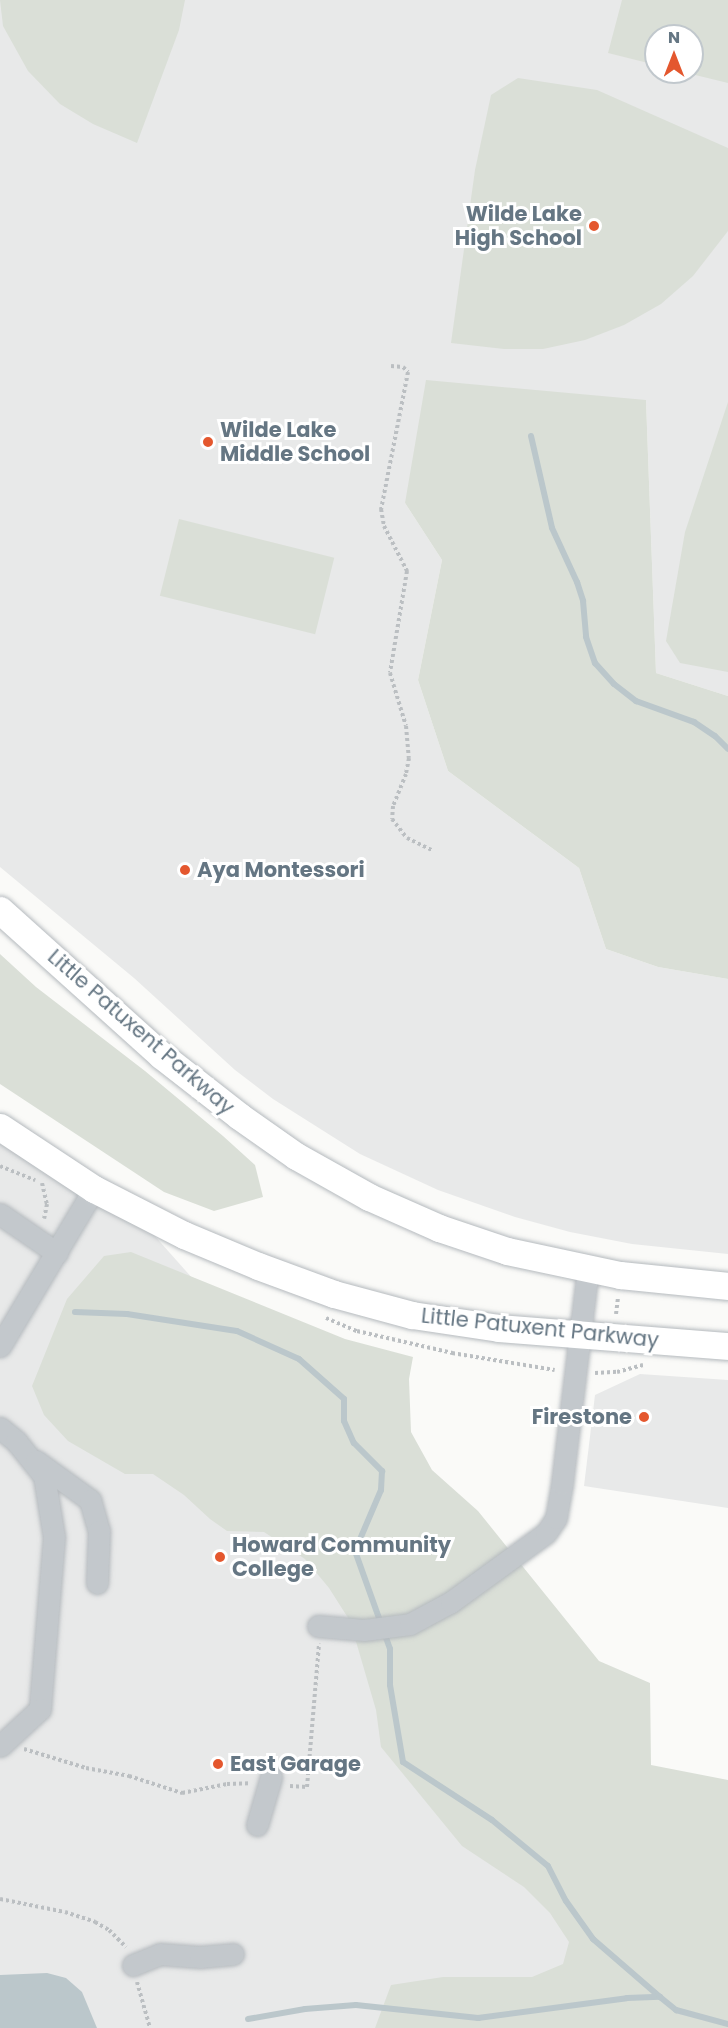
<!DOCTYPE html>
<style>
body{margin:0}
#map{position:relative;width:728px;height:2028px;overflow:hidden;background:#fafaf8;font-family:Poppins,sans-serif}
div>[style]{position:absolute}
.built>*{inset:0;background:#e8e9e9}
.green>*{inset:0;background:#dadfd7;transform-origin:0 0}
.water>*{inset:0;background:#bbc7cb}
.stream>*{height:6px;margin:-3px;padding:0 3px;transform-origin:3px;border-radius:3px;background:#bbc7cb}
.path>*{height:4px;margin-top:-2px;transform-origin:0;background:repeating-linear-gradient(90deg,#bbbfc2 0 3px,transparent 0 6px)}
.roads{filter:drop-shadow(0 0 2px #b5babe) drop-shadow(0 0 2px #b5babe)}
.minor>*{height:21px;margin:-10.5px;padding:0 10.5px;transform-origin:10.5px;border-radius:10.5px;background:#c3c8cc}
.major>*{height:27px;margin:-13.5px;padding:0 13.5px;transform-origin:13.5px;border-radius:13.5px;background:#fff}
.dots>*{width:16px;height:16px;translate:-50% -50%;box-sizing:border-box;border:3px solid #fff;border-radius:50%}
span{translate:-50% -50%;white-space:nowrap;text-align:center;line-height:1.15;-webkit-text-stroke:6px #fff;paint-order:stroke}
.poi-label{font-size:21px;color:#657683;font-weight:700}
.right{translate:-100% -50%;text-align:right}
.left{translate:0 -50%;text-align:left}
.street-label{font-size:21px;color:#657683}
.north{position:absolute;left:644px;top:24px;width:60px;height:60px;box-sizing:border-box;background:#fff;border:2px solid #c1c8cd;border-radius:50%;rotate:0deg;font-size:16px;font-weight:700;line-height:24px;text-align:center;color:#657683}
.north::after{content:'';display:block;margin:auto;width:21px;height:27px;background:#e4572e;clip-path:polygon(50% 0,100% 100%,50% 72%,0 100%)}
</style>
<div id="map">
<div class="built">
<div style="clip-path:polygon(evenodd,0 0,728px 0,728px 696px,656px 673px,646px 400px,405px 503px,442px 560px,418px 680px,448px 771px,579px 868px,606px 949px,658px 967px,728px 979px,728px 1254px,632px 1244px,570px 1232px,515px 1217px,438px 1190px,360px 1154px,273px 1099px,235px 1070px,134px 978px,0 867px,0 0,656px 36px,692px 36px,692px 72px,656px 72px,656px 36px)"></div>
<div style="clip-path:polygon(0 1142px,153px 1234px,728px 1880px,728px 2028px,0 2028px)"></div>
<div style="clip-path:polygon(640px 1374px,728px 1380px,728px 1508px,584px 1486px,595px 1395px)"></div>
</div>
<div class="green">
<div style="clip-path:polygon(0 0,185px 0,179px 30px,137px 143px,93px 124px,60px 104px,28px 71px,3px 26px)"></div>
<div style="clip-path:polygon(622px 0,728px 0,728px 83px,683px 72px,692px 72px,692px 36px,656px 36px,656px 65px,608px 53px)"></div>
<div style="clip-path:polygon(518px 78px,597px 90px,728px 148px,728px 231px,693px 276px,661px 304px,624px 325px,585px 340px,543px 349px,504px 349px,451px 343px,475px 170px,491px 95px)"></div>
<div style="clip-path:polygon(426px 380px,646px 400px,656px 673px,728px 696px,728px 979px,658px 967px,606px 949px,579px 868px,448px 771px,418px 680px,442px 560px,405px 503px)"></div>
<div style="clip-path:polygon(728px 402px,728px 672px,680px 663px,666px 641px,685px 532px)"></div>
<div style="left:179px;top:519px;width:160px;height:79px;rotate:14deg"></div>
<div style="clip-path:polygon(0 954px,36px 987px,145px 1071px,223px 1136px,255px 1165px,263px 1197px,214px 1211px,164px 1192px,0 1084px)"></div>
<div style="clip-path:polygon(131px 1252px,345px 1339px,413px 1357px,409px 1379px,411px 1432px,432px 1470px,478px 1511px,599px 1661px,650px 1683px,651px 1765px,728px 1780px,728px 2028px,375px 2028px,391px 1985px,443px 1977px,532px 1977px,563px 1964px,569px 1942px,550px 1913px,524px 1887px,462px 1846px,381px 1747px,376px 1710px,350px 1621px,329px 1588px,305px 1559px,264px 1532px,227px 1531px,210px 1519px,184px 1495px,153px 1474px,125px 1474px,68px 1441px,44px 1415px,32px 1386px,67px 1299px,104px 1256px)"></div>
</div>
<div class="water">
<div style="clip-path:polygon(47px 1973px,66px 1978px,82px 1992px,97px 2028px,0 2028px,0 1975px)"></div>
</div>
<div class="stream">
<div style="left:531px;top:436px;width:94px;rotate:77.1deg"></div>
<div style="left:552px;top:528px;width:60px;rotate:65.2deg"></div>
<div style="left:577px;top:582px;width:20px;rotate:72deg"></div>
<div style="left:583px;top:601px;width:36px;rotate:85deg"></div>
<div style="left:586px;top:637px;width:28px;rotate:71deg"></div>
<div style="left:595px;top:663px;width:28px;rotate:48deg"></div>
<div style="left:614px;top:684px;width:28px;rotate:38deg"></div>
<div style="left:636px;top:701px;width:62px;rotate:19.9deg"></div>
<div style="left:694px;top:722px;width:25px;rotate:34deg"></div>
<div style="left:715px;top:736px;width:18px;rotate:45deg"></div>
<div style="left:75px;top:1312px;width:52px;rotate:2.2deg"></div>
<div style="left:127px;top:1314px;width:111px;rotate:8.8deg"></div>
<div style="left:237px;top:1331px;width:68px;rotate:24.3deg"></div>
<div style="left:299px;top:1359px;width:60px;rotate:41.6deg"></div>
<div style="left:344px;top:1399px;width:22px;rotate:90deg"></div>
<div style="left:344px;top:1421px;width:24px;rotate:66deg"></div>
<div style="left:354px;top:1443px;width:40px;rotate:45deg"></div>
<div style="left:382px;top:1471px;width:19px;rotate:93deg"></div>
<div style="left:381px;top:1490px;width:66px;rotate:113.1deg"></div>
<div style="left:355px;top:1551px;width:104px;rotate:70.3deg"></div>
<div style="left:390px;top:1649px;width:36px;rotate:90deg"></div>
<div style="left:390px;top:1685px;width:78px;rotate:80.4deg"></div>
<div style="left:403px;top:1762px;width:106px;rotate:33.1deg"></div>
<div style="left:492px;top:1820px;width:72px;rotate:39.4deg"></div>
<div style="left:548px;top:1866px;width:39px;rotate:63deg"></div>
<div style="left:566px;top:1901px;width:47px;rotate:54.6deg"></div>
<div style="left:593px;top:1939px;width:89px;rotate:40.9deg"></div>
<div style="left:248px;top:2019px;width:58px;rotate:-10deg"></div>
<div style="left:305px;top:2009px;width:51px;rotate:-4.5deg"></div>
<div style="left:356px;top:2005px;width:123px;rotate:6.1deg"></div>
<div style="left:478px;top:2018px;width:150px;rotate:-7.6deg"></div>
<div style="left:627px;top:1998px;width:33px;rotate:-2deg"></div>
<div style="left:660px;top:1997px;width:21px;rotate:39deg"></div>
<div style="left:676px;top:2010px;width:54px;rotate:15.1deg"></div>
</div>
<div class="path">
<div style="left:391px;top:366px;width:12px;rotate:5deg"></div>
<div style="left:403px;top:367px;width:7px;rotate:45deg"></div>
<div style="left:408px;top:372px;width:140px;rotate:101.1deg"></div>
<div style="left:381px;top:509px;width:17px;rotate:80deg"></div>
<div style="left:384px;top:526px;width:51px;rotate:62.9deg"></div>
<div style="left:407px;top:571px;width:103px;rotate:99.5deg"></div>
<div style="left:390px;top:673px;width:55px;rotate:73.2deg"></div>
<div style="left:406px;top:726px;width:32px;rotate:85deg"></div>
<div style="left:409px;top:758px;width:16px;rotate:101deg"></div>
<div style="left:406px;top:774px;width:35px;rotate:112deg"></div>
<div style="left:393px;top:806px;width:13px;rotate:94deg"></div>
<div style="left:392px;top:819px;width:24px;rotate:52deg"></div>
<div style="left:407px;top:838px;width:28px;rotate:26deg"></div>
<div style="left:0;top:1166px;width:38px;rotate:22deg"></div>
<div style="left:42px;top:1183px;width:22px;rotate:77deg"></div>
<div style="left:47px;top:1204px;width:15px;rotate:101deg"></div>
<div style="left:616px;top:1314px;width:17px;rotate:-83deg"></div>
<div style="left:326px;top:1318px;width:34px;rotate:23deg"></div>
<div style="left:357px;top:1331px;width:98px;rotate:13deg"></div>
<div style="left:452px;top:1353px;width:104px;rotate:9.4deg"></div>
<div style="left:595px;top:1373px;width:22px;rotate:-3deg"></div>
<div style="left:617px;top:1372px;width:27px;rotate:-15deg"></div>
<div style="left:24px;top:1749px;width:65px;rotate:17deg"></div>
<div style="left:86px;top:1768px;width:44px;rotate:10.5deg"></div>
<div style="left:129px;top:1776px;width:56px;rotate:17.8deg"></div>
<div style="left:182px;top:1793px;width:46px;rotate:-11.3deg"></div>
<div style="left:227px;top:1784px;width:23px;rotate:-2deg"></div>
<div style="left:290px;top:1786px;width:17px;rotate:3deg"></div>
<div style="left:307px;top:1787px;width:144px;rotate:-85.2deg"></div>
<div style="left:0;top:1899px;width:66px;rotate:11.3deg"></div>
<div style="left:65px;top:1912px;width:32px;rotate:18deg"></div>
<div style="left:95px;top:1922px;width:16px;rotate:30deg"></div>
<div style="left:109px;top:1930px;width:24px;rotate:45deg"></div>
<div style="left:137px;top:1982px;width:48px;rotate:74.2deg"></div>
</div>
<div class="roads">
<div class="minor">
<div style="left:0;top:1214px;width:69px;rotate:34.4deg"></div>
<div style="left:0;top:1346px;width:183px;rotate:-59.1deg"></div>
<div style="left:0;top:1428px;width:21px;rotate:39deg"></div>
<div style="left:16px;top:1441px;width:45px;rotate:51.3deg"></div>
<div style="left:44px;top:1476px;width:62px;rotate:80.7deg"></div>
<div style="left:54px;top:1537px;width:173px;rotate:94.7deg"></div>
<div style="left:40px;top:1709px;width:54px;rotate:137.2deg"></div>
<div style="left:36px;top:1461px;width:67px;rotate:35.8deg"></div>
<div style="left:90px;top:1500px;width:32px;rotate:74deg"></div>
<div style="left:99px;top:1531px;width:52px;rotate:92.2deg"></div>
<div style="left:318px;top:1626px;width:46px;rotate:5deg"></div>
<div style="left:364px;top:1630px;width:46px;rotate:-7.4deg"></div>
<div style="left:410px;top:1624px;width:47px;rotate:-28.2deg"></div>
<div style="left:451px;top:1602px;width:117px;rotate:-36deg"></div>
<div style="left:546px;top:1533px;width:18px;rotate:-56deg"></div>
<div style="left:556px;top:1518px;width:36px;rotate:-80deg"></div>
<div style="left:562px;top:1483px;width:216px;rotate:-83.1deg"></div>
<div style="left:257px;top:1825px;width:50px;rotate:-73.7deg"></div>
<div style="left:133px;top:1965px;width:29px;rotate:-22deg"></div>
<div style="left:160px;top:1954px;width:40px;rotate:4.3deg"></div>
<div style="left:200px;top:1957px;width:33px;rotate:-5deg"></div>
</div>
<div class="major">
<div style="left:0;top:910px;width:217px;rotate:42deg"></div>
<div style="left:161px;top:1055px;width:99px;rotate:38deg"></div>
<div style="left:239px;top:1116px;width:70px;rotate:35.1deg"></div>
<div style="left:296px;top:1156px;width:84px;rotate:29.3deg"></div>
<div style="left:369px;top:1197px;width:77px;rotate:23.9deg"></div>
<div style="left:439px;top:1228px;width:72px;rotate:18.7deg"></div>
<div style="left:507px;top:1251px;width:116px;rotate:12deg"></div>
<div style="left:620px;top:1275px;width:109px;rotate:5.8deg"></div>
<div style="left:0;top:1127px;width:113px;rotate:33.4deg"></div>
<div style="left:94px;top:1189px;width:101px;rotate:27.1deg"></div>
<div style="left:184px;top:1235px;width:80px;rotate:22.7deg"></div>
<div style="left:258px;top:1266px;width:81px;rotate:20.2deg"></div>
<div style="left:334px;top:1294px;width:81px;rotate:15.1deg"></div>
<div style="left:412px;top:1315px;width:88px;rotate:8.5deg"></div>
<div style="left:499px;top:1328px;width:230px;rotate:4.5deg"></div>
</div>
</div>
<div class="dots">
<div style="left:594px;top:226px;background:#e4572e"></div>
<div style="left:208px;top:442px;background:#e4572e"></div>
<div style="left:185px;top:870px;background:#e4572e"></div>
<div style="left:644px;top:1417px;background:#e4572e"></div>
<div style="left:220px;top:1557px;background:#e4572e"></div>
<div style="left:218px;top:1764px;background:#e4572e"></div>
</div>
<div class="poi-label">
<span class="right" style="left:582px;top:226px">Wilde Lake<br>High School</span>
<span class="left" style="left:220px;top:442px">Wilde Lake<br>Middle School</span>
<span class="left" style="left:197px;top:870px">Aya Montessori</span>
<span class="right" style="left:632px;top:1417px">Firestone</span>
<span class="left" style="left:232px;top:1557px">Howard Community<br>College</span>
<span class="left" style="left:230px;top:1764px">East Garage</span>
</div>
<div class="street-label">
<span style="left:141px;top:1032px;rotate:41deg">Little Patuxent Parkway</span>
<span style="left:540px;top:1328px;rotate:6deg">Little Patuxent Parkway</span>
</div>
<div class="north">N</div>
</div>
